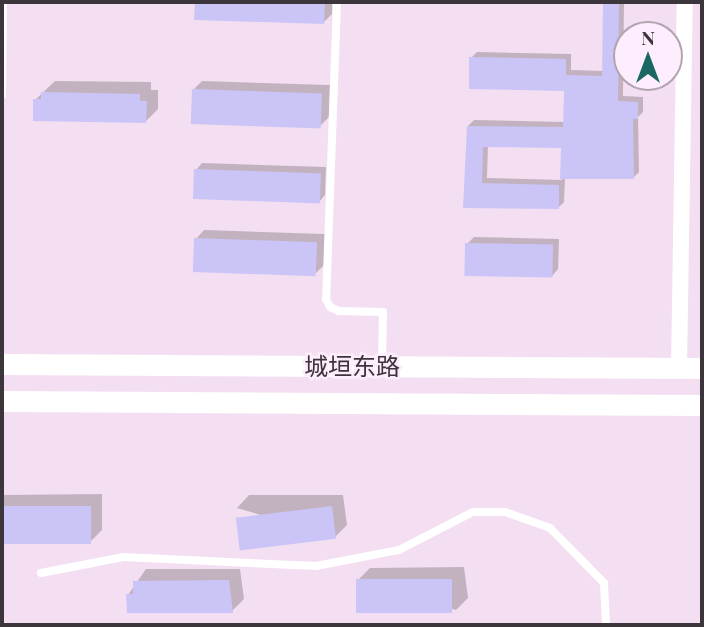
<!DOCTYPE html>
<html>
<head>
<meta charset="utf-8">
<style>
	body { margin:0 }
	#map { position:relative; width:704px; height:627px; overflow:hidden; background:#f3dff1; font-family:"Playfair Display","Noto Sans SC",serif }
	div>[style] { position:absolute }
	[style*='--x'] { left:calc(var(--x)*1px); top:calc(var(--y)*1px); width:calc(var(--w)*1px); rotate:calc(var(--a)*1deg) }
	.shadow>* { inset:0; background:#0003 }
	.building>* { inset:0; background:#cbc5f7; transform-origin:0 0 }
	.lane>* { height:8px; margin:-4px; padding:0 4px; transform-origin:4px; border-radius:4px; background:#fff }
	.street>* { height:16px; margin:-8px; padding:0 8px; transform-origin:8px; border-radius:8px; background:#fff }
	.secondary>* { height:21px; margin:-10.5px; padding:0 10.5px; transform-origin:10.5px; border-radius:10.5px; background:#fff }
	span { translate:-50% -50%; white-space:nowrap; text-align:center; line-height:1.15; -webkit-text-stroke:5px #feeefd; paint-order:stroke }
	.street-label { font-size:24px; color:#3c353c }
	.frame { position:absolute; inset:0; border:4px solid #3c353c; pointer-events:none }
	.north { position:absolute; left:613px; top:21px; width:70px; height:70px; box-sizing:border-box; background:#feeefd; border:2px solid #b0a4b0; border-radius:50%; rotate:0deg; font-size:19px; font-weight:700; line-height:28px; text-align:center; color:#3c353c }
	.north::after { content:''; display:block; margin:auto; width:24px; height:32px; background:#1b6763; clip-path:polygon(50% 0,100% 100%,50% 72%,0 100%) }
</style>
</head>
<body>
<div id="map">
	<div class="shadow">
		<i style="clip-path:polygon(197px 2px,332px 2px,332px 14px,323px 23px,196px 18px)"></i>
		<i style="clip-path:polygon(evenodd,605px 2px,624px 2px,623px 96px,643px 97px,643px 112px,638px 117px,639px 172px,633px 178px,565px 177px,564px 202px,558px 208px,465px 206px,468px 126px,474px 120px,565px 122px,565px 89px,471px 58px,477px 52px,571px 54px,571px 70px,604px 71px,605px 2px,488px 145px,563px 146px,562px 180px,487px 178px,488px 145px)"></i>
		<i style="clip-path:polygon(55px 81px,151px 82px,151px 90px,158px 90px,158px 109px,146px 121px,35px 100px)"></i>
		<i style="clip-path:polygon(202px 81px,330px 85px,329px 117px,320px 126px,194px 89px)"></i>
		<i style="clip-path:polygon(202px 163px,326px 167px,325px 195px,319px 202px,196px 170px)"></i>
		<i style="clip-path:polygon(204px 230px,325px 234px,324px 265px,315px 274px,196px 239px)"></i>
		<i style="clip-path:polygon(474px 237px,559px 239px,558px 269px,552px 276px,467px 244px)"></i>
		<i style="clip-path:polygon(102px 494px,102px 530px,90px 542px,2px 543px,2px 495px)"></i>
		<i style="clip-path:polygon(249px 495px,343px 495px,347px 525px,335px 537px,237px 508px)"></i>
		<i style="clip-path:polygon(464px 567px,468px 598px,456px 610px,358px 580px,370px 568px)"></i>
		<i style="clip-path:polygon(146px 569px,240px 569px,244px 599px,232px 611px,128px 595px)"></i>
	</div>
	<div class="building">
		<i style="clip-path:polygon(195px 2px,325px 2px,324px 24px,194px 20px)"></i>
		<i style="clip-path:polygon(603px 2px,619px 2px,618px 101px,638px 102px,638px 119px,633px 119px,634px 179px,560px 179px,561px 148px,483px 147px,482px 183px,559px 185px,559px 209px,463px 208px,467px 126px,563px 127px,564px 91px,469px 89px,469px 57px,566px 59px,566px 75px,602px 76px)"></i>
		<i style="left:192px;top:89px;width:130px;height:35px;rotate:2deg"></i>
		<i style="clip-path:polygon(41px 92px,140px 94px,140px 101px,147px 101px,146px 123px,33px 121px,33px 99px,41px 99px)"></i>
		<i style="left:194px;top:169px;width:127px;height:30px;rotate:2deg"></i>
		<i style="left:194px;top:238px;width:123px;height:34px;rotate:2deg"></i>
		<i style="left:465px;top:243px;width:88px;height:33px;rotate:1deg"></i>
		<i style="left:2px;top:506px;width:89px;height:38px"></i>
		<i style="left:332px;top:506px;width:33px;height:97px;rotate:83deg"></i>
		<i style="left:356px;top:579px;width:96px;height:34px"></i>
		<i style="clip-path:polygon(229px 580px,233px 613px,127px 613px,126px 594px,133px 594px,133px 581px)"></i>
	</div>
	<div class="lane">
		<i style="--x:337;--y:2;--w:297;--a:92.1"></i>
		<i style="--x:326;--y:299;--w:9;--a:63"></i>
		<i style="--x:330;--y:307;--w:10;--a:24"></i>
		<i style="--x:339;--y:311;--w:44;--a:1.3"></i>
		<i style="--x:383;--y:312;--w:53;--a:91.1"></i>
		<i style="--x:2;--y:95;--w:93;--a:-89.4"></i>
		<i style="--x:41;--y:573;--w:84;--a:-11"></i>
		<i style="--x:123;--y:557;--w:193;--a:2.7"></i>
		<i style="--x:316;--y:566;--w:85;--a:-10.9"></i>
		<i style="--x:399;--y:550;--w:83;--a:-27.2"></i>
		<i style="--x:473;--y:512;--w:32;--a:0"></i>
		<i style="--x:505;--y:512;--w:48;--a:19.6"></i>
		<i style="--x:550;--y:528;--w:77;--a:45.5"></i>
		<i style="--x:604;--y:583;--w:42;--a:87.3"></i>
	</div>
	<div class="street">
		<i style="--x:679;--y:368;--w:366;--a:-89.1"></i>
	</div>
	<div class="secondary">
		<i style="--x:2;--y:364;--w:700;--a:0.33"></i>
		<i style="--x:2;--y:401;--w:700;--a:0.33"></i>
	</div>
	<div class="street-label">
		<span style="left:352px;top:366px">城垣东路</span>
	</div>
	<div class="frame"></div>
	<div class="north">N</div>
</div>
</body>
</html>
